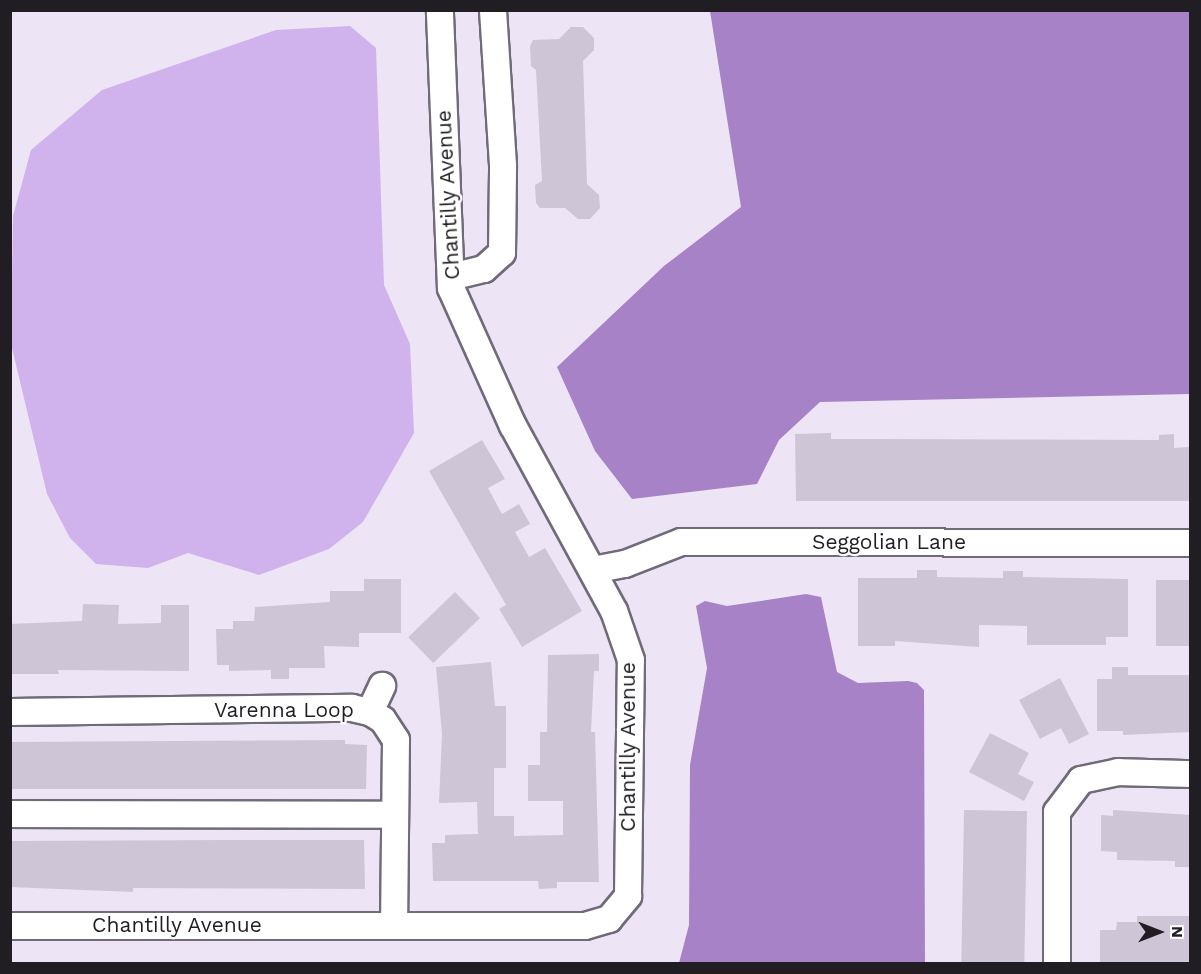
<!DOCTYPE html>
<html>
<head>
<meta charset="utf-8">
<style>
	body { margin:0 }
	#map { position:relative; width:1201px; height:974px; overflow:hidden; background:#ede5f5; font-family:"Work Sans",sans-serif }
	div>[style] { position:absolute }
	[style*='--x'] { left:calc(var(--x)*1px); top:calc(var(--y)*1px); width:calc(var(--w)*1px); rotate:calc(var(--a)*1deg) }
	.green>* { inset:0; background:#d0b2ec }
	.water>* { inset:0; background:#a782c7 }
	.building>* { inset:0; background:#cec6d6; transform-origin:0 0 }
	.roads { filter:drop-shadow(2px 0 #716a78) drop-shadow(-2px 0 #716a78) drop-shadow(0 2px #716a78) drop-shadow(0 -2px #716a78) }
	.minor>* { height:26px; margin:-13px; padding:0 13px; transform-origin:13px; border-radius:13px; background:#fff }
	span { translate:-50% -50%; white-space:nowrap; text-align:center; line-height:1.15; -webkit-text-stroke:4.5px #fff; paint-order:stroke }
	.street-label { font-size:21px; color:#201d23 }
	.frame { position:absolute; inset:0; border:12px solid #201d23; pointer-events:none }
	.north { position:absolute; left:1129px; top:902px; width:60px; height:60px; -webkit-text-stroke:4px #fff; paint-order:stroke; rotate:90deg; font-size:16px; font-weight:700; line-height:24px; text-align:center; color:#201d23 }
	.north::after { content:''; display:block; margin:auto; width:21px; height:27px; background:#201d23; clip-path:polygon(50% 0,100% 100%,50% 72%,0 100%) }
</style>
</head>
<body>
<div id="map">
	<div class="green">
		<i style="clip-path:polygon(350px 26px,376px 48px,384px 285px,410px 344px,414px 433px,363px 522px,329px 549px,259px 575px,188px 553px,148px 568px,96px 564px,70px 538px,47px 494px,11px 344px,13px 216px,31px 150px,102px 90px,276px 30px)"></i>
	</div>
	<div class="water">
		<i style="clip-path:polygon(710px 11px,1190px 11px,1190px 394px,820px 402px,779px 440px,757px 484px,632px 499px,595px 451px,557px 367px,664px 266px,741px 207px)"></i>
		<i style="clip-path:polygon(806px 594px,821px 597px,837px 672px,858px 683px,908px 681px,917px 683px,924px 690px,925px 963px,679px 963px,689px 925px,690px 765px,707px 668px,696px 606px,705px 601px,727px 606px)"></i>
	</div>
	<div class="building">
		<i style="clip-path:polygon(571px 27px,583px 27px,594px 38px,594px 50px,583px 61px,587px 184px,599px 195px,600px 208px,590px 219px,578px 219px,565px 208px,540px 208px,536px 203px,535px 185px,542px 181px,536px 70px,531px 66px,530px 46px,533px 40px,559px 39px)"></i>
		<i style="clip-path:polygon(831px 433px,831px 439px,882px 439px,1159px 440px,1159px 435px,1174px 434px,1174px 448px,1189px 447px,1190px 501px,796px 501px,795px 434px)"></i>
		<i style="clip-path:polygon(482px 440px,505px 479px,488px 488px,502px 514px,519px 504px,530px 524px,515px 532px,529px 557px,545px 548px,582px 611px,522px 647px,499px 609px,506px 605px,429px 471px)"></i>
		<i style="clip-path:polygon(917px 570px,937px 570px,937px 577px,1003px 578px,1003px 571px,1023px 571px,1023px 577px,1128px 579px,1128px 637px,1106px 637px,1106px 645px,1027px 645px,1027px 626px,979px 625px,979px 647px,895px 641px,895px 646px,858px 646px,858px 578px,917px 578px)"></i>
		<i style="clip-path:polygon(364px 579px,401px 579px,401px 633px,359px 633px,359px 647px,324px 646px,325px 668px,289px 668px,289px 679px,271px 679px,271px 670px,229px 671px,229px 665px,217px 665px,216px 629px,233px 629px,233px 621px,254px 621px,255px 607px,330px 602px,330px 591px,364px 591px)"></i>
		<i style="left:1156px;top:580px;width:35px;height:66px"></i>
		<i style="left:455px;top:592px;width:36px;height:65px;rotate:46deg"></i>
		<i style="clip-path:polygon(83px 604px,119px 605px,118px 624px,161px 623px,161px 605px,189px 605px,189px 671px,58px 670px,59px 674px,10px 674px,10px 624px,82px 621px)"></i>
		<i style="clip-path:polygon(599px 654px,599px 671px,594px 671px,591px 732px,595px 732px,599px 882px,557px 882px,557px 888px,539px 889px,538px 881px,433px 881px,432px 843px,445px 843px,445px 835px,478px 834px,477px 802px,439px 803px,442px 734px,436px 667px,491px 662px,495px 706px,506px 706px,506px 768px,494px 768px,494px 816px,514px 816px,514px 836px,563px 835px,563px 801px,528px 801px,528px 765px,540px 765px,540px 732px,547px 732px,548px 655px)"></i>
		<i style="clip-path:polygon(1112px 667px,1128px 667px,1128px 675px,1191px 675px,1191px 732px,1123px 735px,1123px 731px,1097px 731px,1097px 679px,1112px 679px)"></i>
		<i style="clip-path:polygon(1060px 678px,1089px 734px,1069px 744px,1061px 728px,1040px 739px,1019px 700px)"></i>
		<i style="clip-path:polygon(990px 733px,1029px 753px,1018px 774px,1034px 782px,1024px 801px,969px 772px)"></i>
		<i style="clip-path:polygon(345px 740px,345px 744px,367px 745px,366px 789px,10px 789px,10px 742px)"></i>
		<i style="left:964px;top:810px;width:63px;height:153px;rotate:1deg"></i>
		<i style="clip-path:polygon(1113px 810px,1191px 815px,1191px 867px,1175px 867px,1175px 861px,1117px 860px,1117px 852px,1101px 851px,1101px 815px,1113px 816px)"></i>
		<i style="clip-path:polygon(224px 840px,364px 840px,365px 889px,133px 888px,133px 892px,10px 887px,10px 841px)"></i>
		<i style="clip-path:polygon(1137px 916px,1191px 916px,1191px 963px,1100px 963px,1100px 930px,1116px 930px,1117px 922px,1137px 922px)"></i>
	</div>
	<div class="roads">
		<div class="minor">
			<i style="--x:451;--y:277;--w:34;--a:-14"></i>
			<i style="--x:484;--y:269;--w:24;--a:-42"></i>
			<i style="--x:502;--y:253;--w:88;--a:-89.3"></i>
			<i style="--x:503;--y:165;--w:155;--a:-93.7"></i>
			<i style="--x:593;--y:570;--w:33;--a:-11"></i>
			<i style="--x:625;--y:564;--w:60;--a:-21.4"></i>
			<i style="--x:681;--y:542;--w:509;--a:0.11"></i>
			<i style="--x:10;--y:712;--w:342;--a:-0.7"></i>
			<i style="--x:352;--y:708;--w:18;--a:13"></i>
			<i style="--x:370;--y:712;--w:15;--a:32"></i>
			<i style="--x:383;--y:720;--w:24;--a:57"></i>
			<i style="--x:396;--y:740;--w:184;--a:90.6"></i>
			<i style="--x:370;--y:712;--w:29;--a:-65"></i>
			<i style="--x:10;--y:814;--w:385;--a:0.1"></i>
			<i style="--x:10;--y:926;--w:575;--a:0"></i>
			<i style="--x:585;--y:926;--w:25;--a:-16"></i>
			<i style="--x:609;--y:919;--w:30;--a:-50"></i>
			<i style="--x:628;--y:896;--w:236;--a:-89.3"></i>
			<i style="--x:631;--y:660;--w:52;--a:-109.1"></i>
			<i style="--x:614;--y:611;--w:211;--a:-118.6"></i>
			<i style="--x:513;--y:426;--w:151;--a:-114.2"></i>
			<i style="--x:451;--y:288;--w:278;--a:-92.3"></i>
			<i style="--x:1057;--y:964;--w:152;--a:-90"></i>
			<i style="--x:1057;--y:812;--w:40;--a:-53"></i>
			<i style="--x:1081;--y:780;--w:38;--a:-12"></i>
			<i style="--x:1118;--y:772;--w:72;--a:1.6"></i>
		</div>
	</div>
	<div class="street-label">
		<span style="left:448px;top:195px;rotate:-93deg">Chantilly Avenue</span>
		<span style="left:889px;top:542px">Seggolian Lane</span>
		<span style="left:284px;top:710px">Varenna Loop</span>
		<span style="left:628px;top:747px;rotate:-90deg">Chantilly Avenue</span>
		<span style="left:177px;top:925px">Chantilly Avenue</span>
	</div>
	<div class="frame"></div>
	<div class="north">N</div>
</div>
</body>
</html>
